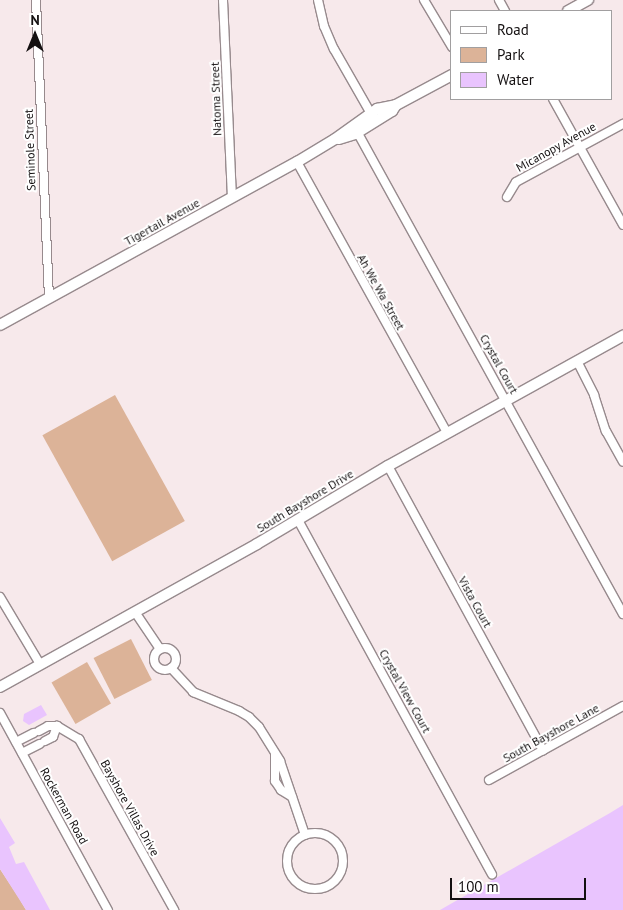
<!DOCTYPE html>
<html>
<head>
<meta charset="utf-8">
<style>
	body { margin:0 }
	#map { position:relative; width:623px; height:910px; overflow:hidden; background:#f7e9eb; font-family:"PT Sans",sans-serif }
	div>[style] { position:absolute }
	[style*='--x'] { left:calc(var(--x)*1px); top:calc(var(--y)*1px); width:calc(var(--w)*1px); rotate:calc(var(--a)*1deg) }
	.green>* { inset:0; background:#dcb398; transform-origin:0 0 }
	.water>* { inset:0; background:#e9c4fe }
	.roads { filter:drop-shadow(1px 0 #978a8d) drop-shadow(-1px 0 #978a8d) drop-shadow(0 1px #978a8d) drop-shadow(0 -1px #978a8d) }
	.street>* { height:8px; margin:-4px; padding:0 4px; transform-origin:4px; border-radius:4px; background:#fff }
	.street>.ring { margin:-4px; padding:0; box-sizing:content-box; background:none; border:8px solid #fff; border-radius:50% }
	.secondary>* { height:10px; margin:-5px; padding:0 5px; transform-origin:5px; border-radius:5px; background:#fff }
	span { translate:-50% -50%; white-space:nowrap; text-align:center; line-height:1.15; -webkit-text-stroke:4px #fff; paint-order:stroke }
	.street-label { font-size:12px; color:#141011 }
	.legend { position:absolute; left:450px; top:10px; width:162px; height:90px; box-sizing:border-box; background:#fff; border:1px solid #a19fa0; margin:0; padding:6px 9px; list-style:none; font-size:15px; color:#141011 }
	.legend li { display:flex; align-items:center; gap:10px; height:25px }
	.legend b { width:25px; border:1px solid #a19fa0 }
	.north { position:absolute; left:10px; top:10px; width:50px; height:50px; -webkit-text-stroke:4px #fff; paint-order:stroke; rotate:0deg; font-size:14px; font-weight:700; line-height:20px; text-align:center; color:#141011 }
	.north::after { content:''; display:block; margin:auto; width:18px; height:22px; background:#141011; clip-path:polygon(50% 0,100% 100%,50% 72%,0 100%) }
	.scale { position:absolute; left:450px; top:878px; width:136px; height:22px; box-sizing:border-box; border:2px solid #141011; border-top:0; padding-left:6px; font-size:15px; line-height:18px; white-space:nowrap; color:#141011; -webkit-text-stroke:4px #fff; paint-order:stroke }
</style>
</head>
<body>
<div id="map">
	<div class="green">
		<i style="left:115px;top:395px;width:144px;height:83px;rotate:61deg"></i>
		<i style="left:131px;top:639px;width:46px;height:42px;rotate:63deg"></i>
		<i style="left:87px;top:662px;width:48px;height:41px;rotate:60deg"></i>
		<i style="clip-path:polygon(0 869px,19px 898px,26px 910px,0 910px)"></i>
	</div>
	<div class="water">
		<i style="clip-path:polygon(41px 705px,47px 715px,29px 725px,23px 721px,24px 714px)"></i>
		<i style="clip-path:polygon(623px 805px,623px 910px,440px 910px,610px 813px)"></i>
		<i style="clip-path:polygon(0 818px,15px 843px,9px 847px,16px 864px,24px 862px,50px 910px,26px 910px,0 869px)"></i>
	</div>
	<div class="roads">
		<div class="street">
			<i style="--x:36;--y:0;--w:298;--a:87.5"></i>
			<i style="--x:223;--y:0;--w:197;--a:87.4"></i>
			<i style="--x:318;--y:0;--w:27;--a:77"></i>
			<i style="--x:324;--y:26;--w:25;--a:67"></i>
			<i style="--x:334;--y:49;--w:78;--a:60.2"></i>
			<i style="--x:424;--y:0;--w:55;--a:59.2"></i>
			<i style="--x:499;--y:0;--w:13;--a:61"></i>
			<i style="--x:553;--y:99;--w:144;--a:60.9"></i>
			<i style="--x:355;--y:128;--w:555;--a:61.13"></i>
			<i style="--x:297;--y:162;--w:310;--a:61"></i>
			<i style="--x:507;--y:197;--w:17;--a:-59"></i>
			<i style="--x:516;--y:182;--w:122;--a:-28.5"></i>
			<i style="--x:577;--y:361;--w:38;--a:63"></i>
			<i style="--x:594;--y:395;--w:38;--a:72"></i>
			<i style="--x:606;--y:431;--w:35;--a:61"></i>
			<i style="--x:388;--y:466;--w:324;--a:61.4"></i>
			<i style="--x:298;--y:520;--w:404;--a:61.3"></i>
			<i style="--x:0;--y:597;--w:78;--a:59.2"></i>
			<i style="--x:135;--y:612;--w:45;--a:56"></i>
			<i class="ring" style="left:154px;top:648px;width:14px;height:14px"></i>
			<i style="--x:171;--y:668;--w:33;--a:47"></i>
			<i style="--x:193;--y:692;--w:50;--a:22.4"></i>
			<i style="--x:239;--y:711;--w:12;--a:31"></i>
			<i style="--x:249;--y:717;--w:14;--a:45"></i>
			<i style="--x:259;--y:727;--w:40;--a:58"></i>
			<i style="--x:280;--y:761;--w:78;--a:71.3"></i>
			<i style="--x:0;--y:713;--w:225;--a:61.3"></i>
			<i style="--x:39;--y:731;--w:10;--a:-29"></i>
			<i style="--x:48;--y:726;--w:9;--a:0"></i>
			<i style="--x:57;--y:726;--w:26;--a:31"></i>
			<i style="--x:79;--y:739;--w:196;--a:60.9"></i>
			<i style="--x:45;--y:741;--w:9;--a:-27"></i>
			<i style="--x:53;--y:737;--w:12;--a:-70"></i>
			<i style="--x:16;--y:742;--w:20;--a:-27"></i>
			<i style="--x:22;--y:753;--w:20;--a:-27"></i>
			<i style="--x:275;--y:754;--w:27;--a:90"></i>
			<i style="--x:275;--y:781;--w:11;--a:56"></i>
			<i style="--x:281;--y:790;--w:13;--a:32"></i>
			<i style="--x:489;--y:780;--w:153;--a:-28.9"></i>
			<i class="ring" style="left:287px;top:833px;width:48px;height:48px"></i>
		</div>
		<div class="secondary">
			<i style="--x:568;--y:11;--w:23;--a:-29"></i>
			<i style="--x:339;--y:139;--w:17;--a:-17"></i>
			<i style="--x:355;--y:134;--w:44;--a:-31.9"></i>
			<i style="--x:392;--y:111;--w:7;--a:-56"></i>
			<i style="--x:396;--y:105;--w:64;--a:-28.2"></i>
			<i style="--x:0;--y:325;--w:339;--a:-28.8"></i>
			<i style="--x:297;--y:162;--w:44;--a:-31.2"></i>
			<i style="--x:335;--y:139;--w:52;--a:-35.5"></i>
			<i style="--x:377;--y:109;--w:19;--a:-12"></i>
			<i style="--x:0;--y:687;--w:294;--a:-29.1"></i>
			<i style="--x:257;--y:544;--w:152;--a:-30.8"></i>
			<i style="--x:388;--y:466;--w:269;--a:-29"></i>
		</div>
	</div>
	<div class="street-label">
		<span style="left:216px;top:99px;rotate:-92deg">Natoma Street</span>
		<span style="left:556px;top:147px;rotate:-29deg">Micanopy Avenue</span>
		<span style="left:30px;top:150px;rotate:-92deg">Seminole Street</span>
		<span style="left:162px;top:222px;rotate:-29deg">Tigertail Avenue</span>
		<span style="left:381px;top:292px;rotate:61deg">Ah We Wa Street</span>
		<span style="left:499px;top:364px;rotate:61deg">Crystal Court</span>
		<span style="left:305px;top:501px;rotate:-31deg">South Bayshore Drive</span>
		<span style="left:475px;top:602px;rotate:61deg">Vista Court</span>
		<span style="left:405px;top:691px;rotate:61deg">Crystal View Court</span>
		<span style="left:551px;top:733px;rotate:-29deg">South Bayshore Lane</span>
		<span style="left:64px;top:806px;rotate:61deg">Rockerman Road</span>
		<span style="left:130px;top:808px;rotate:61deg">Bayshore Villas Drive</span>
	</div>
	<ul class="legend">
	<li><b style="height:6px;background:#fff"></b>Road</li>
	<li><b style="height:14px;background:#dcb398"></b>Park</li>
	<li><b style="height:14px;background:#e9c4fe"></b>Water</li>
	</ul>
	<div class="north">N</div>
	<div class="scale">100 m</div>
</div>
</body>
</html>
